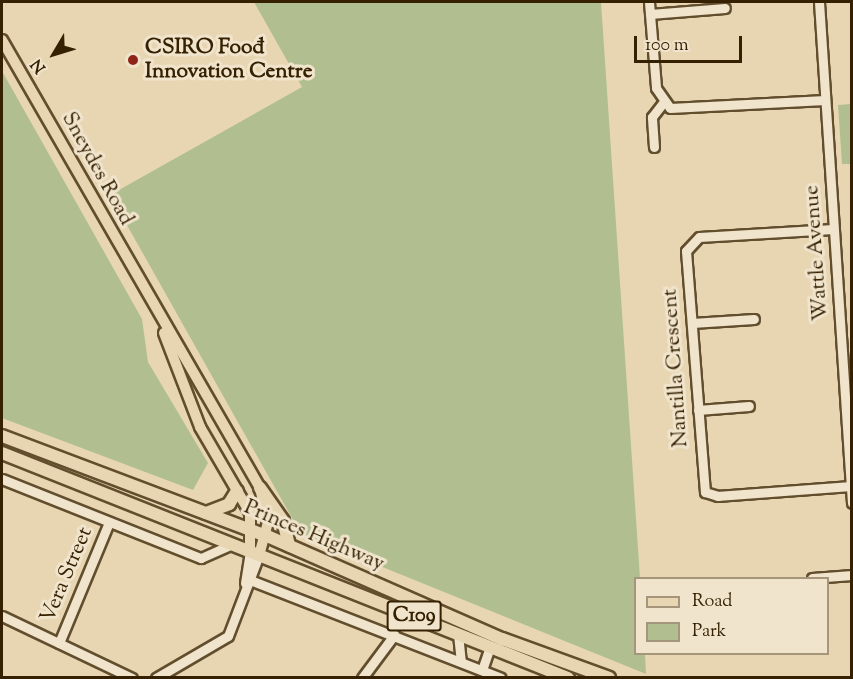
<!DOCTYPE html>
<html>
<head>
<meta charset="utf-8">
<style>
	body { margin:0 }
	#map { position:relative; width:853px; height:679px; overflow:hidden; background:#e8d6b2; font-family:"Sorts Mill Goudy",serif }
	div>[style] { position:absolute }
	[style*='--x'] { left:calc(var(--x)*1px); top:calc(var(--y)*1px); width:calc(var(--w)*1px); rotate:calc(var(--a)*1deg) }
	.green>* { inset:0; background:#b1bf90 }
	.roads { filter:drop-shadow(2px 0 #624e2d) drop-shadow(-2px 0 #624e2d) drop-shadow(0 2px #624e2d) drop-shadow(0 -2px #624e2d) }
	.minor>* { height:9px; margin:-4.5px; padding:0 4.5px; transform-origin:4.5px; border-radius:4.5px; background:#f0e4cd }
	.major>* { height:10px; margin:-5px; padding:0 5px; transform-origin:5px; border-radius:5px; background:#e8d6b2 }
	.highway>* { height:12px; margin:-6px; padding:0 6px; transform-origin:6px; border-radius:6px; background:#e8d6b2 }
	.dots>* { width:16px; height:16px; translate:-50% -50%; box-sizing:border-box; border:3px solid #f0e4cd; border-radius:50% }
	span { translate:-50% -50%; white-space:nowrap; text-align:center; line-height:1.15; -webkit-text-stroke:6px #f0e4cd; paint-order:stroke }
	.shield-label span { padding:2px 4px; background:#f0e4cd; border:2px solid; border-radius:4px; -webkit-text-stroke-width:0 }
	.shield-label { font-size:20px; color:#352101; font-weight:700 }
	.poi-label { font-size:21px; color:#352101; font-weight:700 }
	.left { translate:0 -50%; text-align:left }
	.street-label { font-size:21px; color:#352101 }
	.frame { position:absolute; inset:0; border:3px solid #352101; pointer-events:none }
	.legend { position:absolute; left:634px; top:577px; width:195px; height:78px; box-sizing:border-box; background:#f0e4cd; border:2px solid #a5967b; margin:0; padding:8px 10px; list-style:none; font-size:18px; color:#352101 }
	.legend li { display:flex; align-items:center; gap:12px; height:30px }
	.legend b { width:30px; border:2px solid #a5967b }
	.north { position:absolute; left:24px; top:24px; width:60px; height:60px; -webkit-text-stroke:4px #f0e4cd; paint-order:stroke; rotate:232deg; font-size:16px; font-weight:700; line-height:24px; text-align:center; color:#352101 }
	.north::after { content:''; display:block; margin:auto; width:21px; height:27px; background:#352101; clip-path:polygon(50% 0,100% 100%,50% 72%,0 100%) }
	.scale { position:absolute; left:634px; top:36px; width:108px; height:27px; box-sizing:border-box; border:3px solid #352101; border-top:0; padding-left:8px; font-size:18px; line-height:21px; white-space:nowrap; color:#352101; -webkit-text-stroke:4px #f0e4cd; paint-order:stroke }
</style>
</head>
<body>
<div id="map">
	<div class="green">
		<i style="clip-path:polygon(254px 2px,601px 2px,640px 578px,636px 578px,636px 654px,645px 654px,646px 674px,301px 534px,110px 195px,302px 87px)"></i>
		<i style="clip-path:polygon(2px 71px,142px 319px,148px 362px,208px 463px,193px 490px,2px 418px)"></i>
		<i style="clip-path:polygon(851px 104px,851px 164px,842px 164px,838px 105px)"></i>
	</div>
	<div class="roads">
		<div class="minor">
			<i style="--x:649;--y:2;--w:86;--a:85.3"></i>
			<i style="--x:656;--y:88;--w:24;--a:55"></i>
			<i style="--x:670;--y:108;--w:155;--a:-3"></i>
			<i style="--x:819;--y:2;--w:502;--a:86.23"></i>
			<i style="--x:650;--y:14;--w:75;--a:-4.6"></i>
			<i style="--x:654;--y:147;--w:30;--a:-94"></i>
			<i style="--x:652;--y:117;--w:18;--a:-52"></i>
			<i style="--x:833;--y:229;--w:134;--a:176.6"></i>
			<i style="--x:699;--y:237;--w:19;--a:133"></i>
			<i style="--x:686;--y:251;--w:242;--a:85.5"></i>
			<i style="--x:705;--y:492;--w:14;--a:17"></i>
			<i style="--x:718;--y:496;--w:132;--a:-4.3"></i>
			<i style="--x:692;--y:323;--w:62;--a:-3.7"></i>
			<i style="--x:698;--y:410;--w:51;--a:-4.5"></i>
			<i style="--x:2;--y:479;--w:214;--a:21.7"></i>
			<i style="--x:201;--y:558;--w:34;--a:-24"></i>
			<i style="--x:812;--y:578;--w:40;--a:-4.3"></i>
			<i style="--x:250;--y:580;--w:269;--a:21.3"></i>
			<i style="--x:245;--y:583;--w:32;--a:-81"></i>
			<i style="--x:2;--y:616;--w:144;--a:25.5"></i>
			<i style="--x:458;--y:634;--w:28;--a:84"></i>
			<i style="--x:59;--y:643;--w:131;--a:-67.5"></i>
			<i style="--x:482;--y:670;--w:24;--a:-71"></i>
			<i style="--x:156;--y:678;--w:83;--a:-30.3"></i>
			<i style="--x:228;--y:636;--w:87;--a:-69.1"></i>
			<i style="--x:362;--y:678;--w:54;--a:-53.3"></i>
		</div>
		<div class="major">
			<i style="--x:2;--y:40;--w:517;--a:60.06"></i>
			<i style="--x:260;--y:488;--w:35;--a:77"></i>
			<i style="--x:268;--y:522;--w:34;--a:105"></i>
			<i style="--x:164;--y:333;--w:101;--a:69"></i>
			<i style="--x:200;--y:427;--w:99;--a:59.8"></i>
			<i style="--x:250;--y:513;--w:38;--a:90"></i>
		</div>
		<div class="highway">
			<i style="--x:2;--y:436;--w:283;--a:20.7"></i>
			<i style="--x:267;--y:536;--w:257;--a:23.7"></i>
			<i style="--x:502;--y:639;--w:114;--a:20"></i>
			<i style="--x:2;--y:453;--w:609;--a:21.68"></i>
			<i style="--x:260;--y:488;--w:40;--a:55.1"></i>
			<i style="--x:283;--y:521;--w:25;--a:76"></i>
			<i style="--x:206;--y:513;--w:25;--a:-21"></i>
			<i style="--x:229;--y:504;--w:15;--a:-58"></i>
		</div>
	</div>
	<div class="dots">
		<i style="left:133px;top:60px;background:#8f2418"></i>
	</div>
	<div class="shield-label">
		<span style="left:414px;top:616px">C109</span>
	</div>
	<div class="poi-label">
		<span class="left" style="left:145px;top:60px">CSIRO Foođ<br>Innovation Centre</span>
	</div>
	<div class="street-label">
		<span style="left:97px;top:169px;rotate:61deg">Sneydes Road</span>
		<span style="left:817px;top:253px;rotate:-94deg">Wattle Avenue</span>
		<span style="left:676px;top:368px;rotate:-94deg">Nantilla Crescent</span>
		<span style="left:314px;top:536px;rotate:23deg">Princes Highway</span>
		<span style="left:67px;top:575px;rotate:-67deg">Vera Street</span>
	</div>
	<div class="frame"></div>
	<ul class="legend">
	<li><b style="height:8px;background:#e8d6b2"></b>Road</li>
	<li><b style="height:16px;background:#b1bf90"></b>Park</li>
	</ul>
	<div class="north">N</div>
	<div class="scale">100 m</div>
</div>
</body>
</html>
